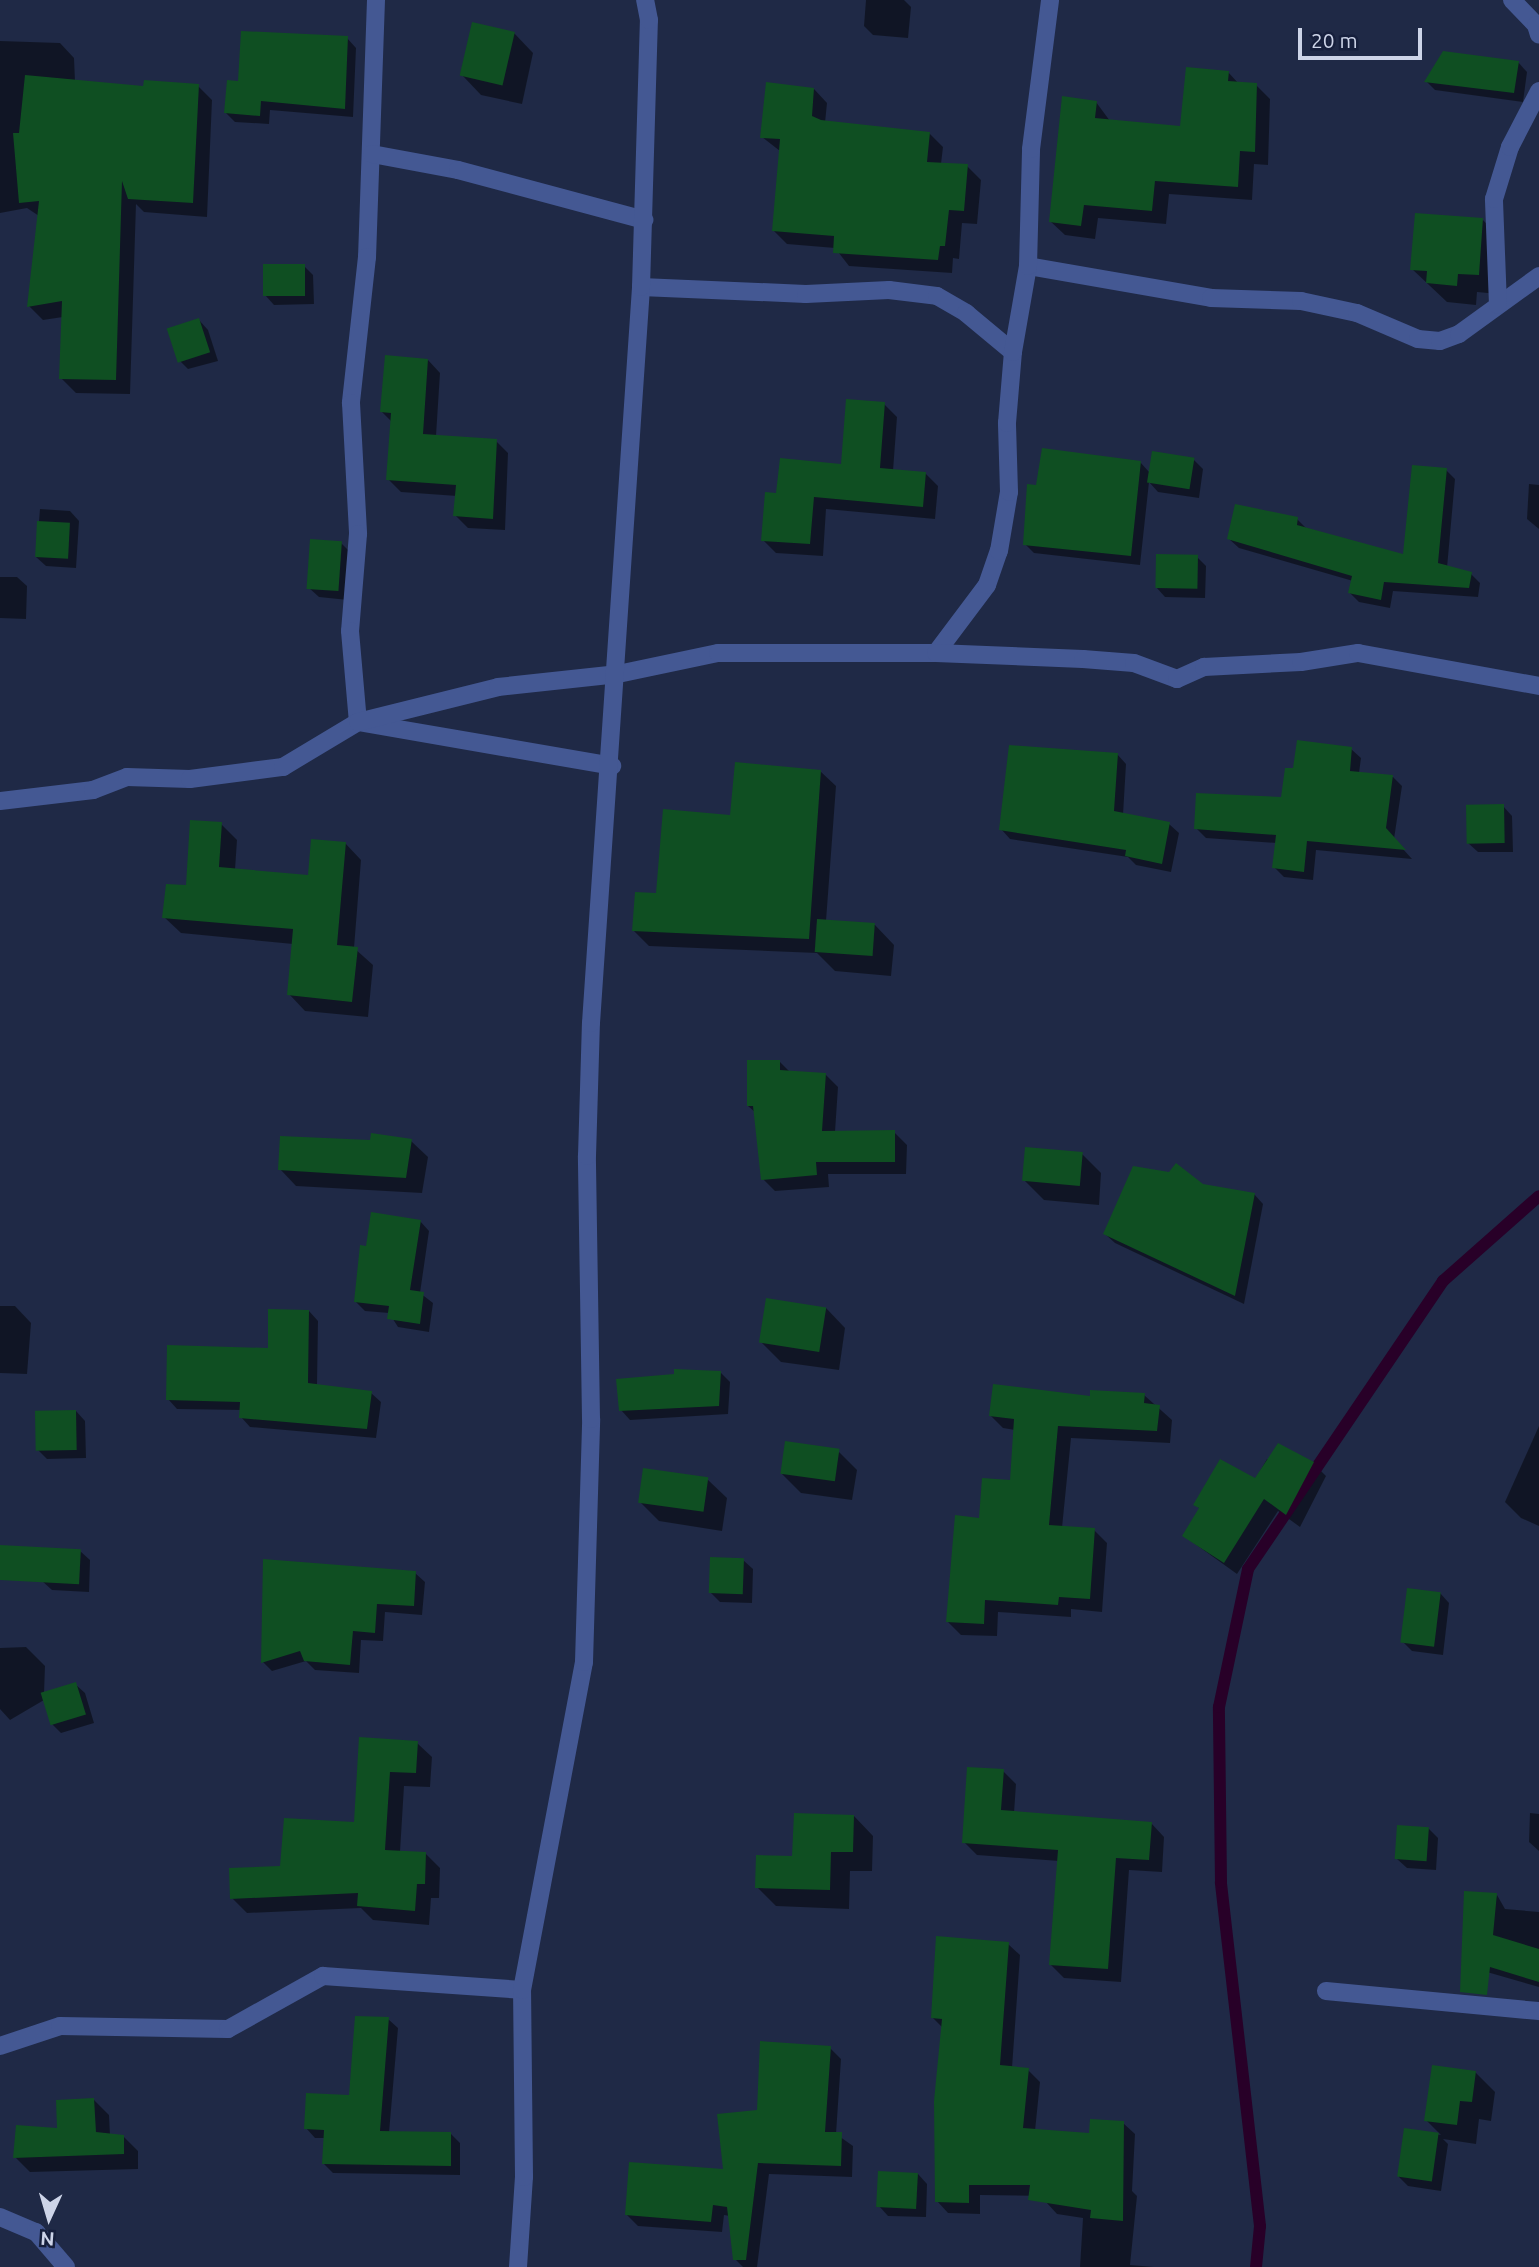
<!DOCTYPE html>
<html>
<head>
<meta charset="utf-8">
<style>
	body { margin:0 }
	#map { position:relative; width:1539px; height:2267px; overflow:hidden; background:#1f2946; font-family:Ubuntu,sans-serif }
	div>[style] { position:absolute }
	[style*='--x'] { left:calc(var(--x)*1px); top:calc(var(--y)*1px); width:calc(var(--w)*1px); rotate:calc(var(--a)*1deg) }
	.shadow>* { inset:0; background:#0007 }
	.stream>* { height:12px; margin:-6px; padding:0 6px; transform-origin:6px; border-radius:6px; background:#280028 }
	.building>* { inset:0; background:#0f4f22; transform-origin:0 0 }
	.minor>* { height:18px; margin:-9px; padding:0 9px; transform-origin:9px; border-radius:9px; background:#445893 }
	span { translate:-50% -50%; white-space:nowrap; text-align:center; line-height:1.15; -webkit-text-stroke:5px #161f3c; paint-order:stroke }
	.north { position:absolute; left:14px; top:2183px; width:70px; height:70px; -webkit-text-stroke:5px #161f3c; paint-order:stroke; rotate:184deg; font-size:19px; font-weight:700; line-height:28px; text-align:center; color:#cdd4e8 }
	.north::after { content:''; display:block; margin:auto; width:24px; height:32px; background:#cdd4e8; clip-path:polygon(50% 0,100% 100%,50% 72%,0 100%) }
	.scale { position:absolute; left:1298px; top:28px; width:124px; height:32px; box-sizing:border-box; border:4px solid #cdd4e8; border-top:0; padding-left:9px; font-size:21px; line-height:24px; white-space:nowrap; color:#cdd4e8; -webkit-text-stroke:5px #161f3c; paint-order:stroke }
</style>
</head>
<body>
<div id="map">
	<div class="shadow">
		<i style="clip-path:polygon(866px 0,904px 0,911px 7px,908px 38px,873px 35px,864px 26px)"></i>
		<i style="clip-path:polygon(514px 33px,533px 53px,522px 104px,481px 95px,462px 75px)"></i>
		<i style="clip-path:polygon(347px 38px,356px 48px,353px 117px,270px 110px,269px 124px,235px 122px,226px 113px,240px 83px)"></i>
		<i style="clip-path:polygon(0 41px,60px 43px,74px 58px,75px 81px,145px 88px,198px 86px,212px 100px,207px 217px,144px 212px,136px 204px,130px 394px,76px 393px,61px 378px,63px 317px,43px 320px,29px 306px,39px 216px,27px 208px,0 213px)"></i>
		<i style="clip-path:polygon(1518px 62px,1527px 72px,1523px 102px,1435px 90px,1426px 81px)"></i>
		<i style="clip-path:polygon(1228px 72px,1239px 84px,1256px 85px,1270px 99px,1268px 165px,1254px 164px,1252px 200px,1169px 194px,1166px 224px,1098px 218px,1095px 239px,1065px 235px,1050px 221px,1096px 102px,1110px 121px,1181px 128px)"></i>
		<i style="clip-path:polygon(814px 89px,827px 103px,825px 123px,929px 133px,943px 147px,941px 164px,967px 166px,981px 180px,977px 224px,962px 223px,959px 259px,953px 258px,952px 273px,849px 266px,835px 248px,787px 244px,774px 231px,780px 151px,762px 137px)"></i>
		<i style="clip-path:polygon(1483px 220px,1502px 240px,1498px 294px,1477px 292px,1476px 305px,1447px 302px,1412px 269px)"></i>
		<i style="clip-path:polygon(304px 266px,313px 275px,314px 304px,274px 305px,265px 295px)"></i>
		<i style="clip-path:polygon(199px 320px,208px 330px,218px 361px,188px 369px,179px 360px)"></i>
		<i style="clip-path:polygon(428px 360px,440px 373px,436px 436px,496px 441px,508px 453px,505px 530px,468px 528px,455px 515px,457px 496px,401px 492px,388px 479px,392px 422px,382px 412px)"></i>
		<i style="clip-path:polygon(884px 404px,897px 417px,893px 471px,925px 473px,938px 486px,935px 519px,826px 509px,823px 556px,776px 553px,763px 540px,843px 465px)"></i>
		<i style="clip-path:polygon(1193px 459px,1203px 469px,1199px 498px,1158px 492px,1149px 482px,1140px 565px,1034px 553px,1025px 544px,1038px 487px,1140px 462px,1150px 473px)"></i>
		<i style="clip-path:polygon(1446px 470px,1455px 479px,1447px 568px,1471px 574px,1480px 583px,1478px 597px,1393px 591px,1390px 608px,1359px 602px,1350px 593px,1353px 581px,1239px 548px,1229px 539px,1297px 519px,1306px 528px,1404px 556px)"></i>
		<i style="clip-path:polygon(1529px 484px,1539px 485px,1539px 529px,1527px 519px)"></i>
		<i style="clip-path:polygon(40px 509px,70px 511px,79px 521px,76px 568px,46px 566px,36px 557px)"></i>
		<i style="clip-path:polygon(341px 543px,350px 552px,348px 600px,319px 597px,309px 588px)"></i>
		<i style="clip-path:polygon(1197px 557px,1206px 566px,1205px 598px,1165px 597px,1156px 587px)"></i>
		<i style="clip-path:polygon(0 577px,17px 577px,27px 586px,26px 619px,0 618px)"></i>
		<i style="clip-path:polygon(1351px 749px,1361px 758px,1359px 773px,1393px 777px,1402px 786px,1394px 839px,1412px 859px,1316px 850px,1313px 880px,1284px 877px,1274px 867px,1277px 843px,1206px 838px,1196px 828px,1283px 799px)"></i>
		<i style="clip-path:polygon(1117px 754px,1126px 764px,1123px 815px,1169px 824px,1179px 833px,1171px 872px,1136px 865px,1128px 857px,1010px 839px,1001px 829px)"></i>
		<i style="clip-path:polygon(820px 771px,836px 786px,826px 921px,875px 925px,894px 945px,891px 976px,835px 971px,817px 953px,649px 946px,634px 931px,658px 895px)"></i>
		<i style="clip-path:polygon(1503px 806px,1512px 816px,1513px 852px,1478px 852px,1468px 843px)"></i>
		<i style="clip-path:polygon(221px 824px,237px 840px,235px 870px,309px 877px,345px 843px,361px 860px,354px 948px,373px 965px,368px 1017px,305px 1011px,289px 994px,293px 944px,181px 933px,164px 917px,188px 887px)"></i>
		<i style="clip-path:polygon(780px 1062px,790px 1072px,825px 1074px,838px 1087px,835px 1132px,894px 1132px,907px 1145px,906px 1174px,828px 1174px,829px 1187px,775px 1191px,763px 1179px,756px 1113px,748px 1106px)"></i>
		<i style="clip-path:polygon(411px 1141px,428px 1157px,422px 1193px,296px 1186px,280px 1169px,371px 1142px)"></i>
		<i style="clip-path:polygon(1082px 1154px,1101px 1173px,1099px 1205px,1044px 1200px,1025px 1181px)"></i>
		<i style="clip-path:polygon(1254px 1194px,1263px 1204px,1244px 1304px,1115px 1243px,1105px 1234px)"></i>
		<i style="clip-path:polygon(420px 1221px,429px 1231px,420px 1293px,433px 1303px,429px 1332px,398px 1327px,389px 1313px,365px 1311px,356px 1302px,367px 1248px)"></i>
		<i style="clip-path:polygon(0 1306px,15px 1306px,31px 1323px,27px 1374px,0 1373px)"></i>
		<i style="clip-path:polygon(826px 1308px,845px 1328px,839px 1370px,781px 1362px,762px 1343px)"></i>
		<i style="clip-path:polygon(309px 1311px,318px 1321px,317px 1385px,371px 1393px,381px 1402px,376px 1438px,250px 1427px,241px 1417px,241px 1410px,177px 1409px,168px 1399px,270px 1350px)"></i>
		<i style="clip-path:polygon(720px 1372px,730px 1382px,728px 1414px,630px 1420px,621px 1410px)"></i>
		<i style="clip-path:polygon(1144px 1395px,1172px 1420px,1170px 1443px,1071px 1438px,1062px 1528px,1094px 1530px,1107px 1543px,1102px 1612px,1071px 1609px,1071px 1617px,998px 1612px,997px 1636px,961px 1635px,948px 1622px,981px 1519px,1011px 1482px,1015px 1430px,1003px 1428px,990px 1415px,1092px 1398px)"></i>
		<i style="clip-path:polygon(76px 1411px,85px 1421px,86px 1458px,47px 1459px,38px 1450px)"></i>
		<i style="clip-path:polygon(1539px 1426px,1539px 1526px,1521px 1518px,1505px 1502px)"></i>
		<i style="clip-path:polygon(838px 1451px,857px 1470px,852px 1500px,801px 1493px,781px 1473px)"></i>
		<i style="clip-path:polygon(1267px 1459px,1313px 1463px,1326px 1476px,1300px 1527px,1278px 1511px,1237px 1574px,1184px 1536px,1201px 1510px,1196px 1505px,1255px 1480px)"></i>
		<i style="clip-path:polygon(707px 1479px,727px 1498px,722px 1531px,659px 1521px,640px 1502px)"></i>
		<i style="clip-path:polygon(80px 1551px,90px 1560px,89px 1592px,52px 1590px,42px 1581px)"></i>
		<i style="clip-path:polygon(743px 1560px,753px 1569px,752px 1603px,720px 1602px,711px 1593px)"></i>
		<i style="clip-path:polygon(415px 1573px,425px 1582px,422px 1615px,385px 1612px,383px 1641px,361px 1640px,359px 1673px,315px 1670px,306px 1661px,272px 1671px,263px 1662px)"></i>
		<i style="clip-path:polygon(1440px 1593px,1449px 1603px,1443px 1655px,1412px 1651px,1403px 1642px)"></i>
		<i style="clip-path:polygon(26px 1647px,45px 1666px,44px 1694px,75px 1684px,85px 1693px,94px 1723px,61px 1733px,52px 1724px,44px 1700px,10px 1720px,0 1709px,0 1648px)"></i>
		<i style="clip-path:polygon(361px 1739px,417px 1743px,432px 1757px,430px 1787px,404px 1786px,400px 1852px,425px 1853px,440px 1868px,439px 1898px,431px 1898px,429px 1925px,373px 1920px,361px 1908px,247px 1913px,232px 1898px,356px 1824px)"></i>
		<i style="clip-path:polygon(1003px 1771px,1016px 1784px,1014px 1813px,1151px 1823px,1164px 1837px,1162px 1872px,1129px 1870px,1121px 1982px,1064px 1978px,1051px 1965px,1059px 1861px,977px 1855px,964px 1842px)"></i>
		<i style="clip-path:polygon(1530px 1813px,1539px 1814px,1539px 1851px,1529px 1842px)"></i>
		<i style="clip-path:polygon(854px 1816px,873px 1836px,872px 1871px,850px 1871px,849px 1909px,776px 1906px,757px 1887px)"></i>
		<i style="clip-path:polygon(1428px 1828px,1438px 1838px,1436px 1870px,1407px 1868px,1397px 1859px)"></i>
		<i style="clip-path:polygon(1497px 1895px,1505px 1909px,1539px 1912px,1539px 1987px,1473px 1968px)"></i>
		<i style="clip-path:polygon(1008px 1944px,1020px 1955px,1012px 2068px,1028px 2070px,1040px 2082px,1035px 2131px,1091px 2135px,1123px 2123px,1135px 2134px,1132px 2191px,1137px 2196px,1130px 2265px,1154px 2267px,1080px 2267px,1083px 2218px,1057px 2214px,1046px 2202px,1047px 2196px,980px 2195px,980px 2214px,948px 2213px,937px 2201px,943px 2028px,932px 2017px)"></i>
		<i style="clip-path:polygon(388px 2019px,398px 2028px,389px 2133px,451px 2134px,460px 2143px,460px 2175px,333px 2173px,324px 2164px,325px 2138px,315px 2138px,306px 2128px,351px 2097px)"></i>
		<i style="clip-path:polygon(830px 2048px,841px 2059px,836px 2134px,853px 2146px,852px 2177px,769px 2174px,757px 2267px,743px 2267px,735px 2259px,730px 2216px,724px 2215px,722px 2232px,638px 2226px,627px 2215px,725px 2171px,759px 2111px)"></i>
		<i style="clip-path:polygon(1475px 2072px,1495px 2092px,1491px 2121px,1479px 2119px,1476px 2144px,1443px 2139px,1448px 2144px,1441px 2191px,1408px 2186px,1399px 2177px,1405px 2130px,1441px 2135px,1426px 2120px)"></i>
		<i style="clip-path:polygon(94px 2100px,109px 2115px,110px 2135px,123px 2136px,138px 2151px,138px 2169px,30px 2172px,15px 2157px,59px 2130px)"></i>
		<i style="clip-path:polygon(918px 2174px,927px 2184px,926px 2217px,888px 2216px,879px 2206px)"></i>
	</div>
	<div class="stream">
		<i style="--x:1256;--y:2267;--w:41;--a:-84.4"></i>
		<i style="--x:1260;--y:2226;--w:346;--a:-96.5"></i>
		<i style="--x:1221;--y:1882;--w:175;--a:-90.7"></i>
		<i style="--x:1219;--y:1707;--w:141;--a:-78.1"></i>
		<i style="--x:1248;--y:1569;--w:348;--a:-55.9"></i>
		<i style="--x:1443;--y:1281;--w:128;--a:-41.5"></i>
	</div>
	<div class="building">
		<i style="left:472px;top:22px;width:44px;height:55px;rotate:13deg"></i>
		<i style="clip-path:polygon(241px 31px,348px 36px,345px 109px,261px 101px,260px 116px,224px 113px,227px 80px,238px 81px)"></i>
		<i style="clip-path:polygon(1443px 51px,1519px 61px,1514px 93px,1424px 82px)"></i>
		<i style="clip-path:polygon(1186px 67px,1229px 71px,1228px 81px,1257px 83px,1255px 152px,1240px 151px,1238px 187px,1155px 181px,1152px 211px,1084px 205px,1081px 226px,1049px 222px,1062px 96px,1097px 101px,1095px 118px,1180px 126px)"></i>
		<i style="clip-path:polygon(25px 75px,143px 86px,144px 80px,199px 84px,193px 203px,128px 199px,122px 181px,116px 380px,59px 379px,62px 301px,27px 307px,39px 201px,19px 203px,13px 133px,19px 133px)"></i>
		<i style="clip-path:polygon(766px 82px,814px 88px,812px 116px,821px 120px,930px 132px,927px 162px,968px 164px,964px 211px,949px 210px,945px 246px,940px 246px,938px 260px,833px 253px,834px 236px,772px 231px,780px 139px,760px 138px)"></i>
		<i style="clip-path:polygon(1415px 213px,1483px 218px,1479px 275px,1458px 274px,1457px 286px,1426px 283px,1427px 271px,1410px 270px)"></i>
		<i style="left:263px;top:264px;width:42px;height:32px"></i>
		<i style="left:199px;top:318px;width:36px;height:34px;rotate:72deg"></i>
		<i style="clip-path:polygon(385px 355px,428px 359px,423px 434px,497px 439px,493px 519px,453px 516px,456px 485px,386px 480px,391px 413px,380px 412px)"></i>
		<i style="clip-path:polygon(846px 399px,885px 402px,880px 468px,926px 472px,923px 507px,814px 497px,810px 544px,761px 541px,765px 492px,776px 493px,780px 458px,841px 464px)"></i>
		<i style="clip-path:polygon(1042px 448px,1141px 461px,1131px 556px,1023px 545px,1027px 484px,1036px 485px)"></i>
		<i style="left:1152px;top:451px;width:43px;height:32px;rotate:9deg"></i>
		<i style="clip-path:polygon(1412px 465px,1447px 468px,1438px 563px,1472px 572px,1469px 588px,1384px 582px,1381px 600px,1348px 593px,1352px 576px,1227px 539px,1235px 504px,1298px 517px,1297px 525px,1403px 554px)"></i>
		<i style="left:37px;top:521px;width:33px;height:36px;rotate:3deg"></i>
		<i style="left:310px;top:539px;width:32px;height:50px;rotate:4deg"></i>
		<i style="left:1156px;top:554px;width:42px;height:34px;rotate:1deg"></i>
		<i style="clip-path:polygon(1297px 740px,1352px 747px,1350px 771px,1393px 775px,1386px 828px,1406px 850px,1307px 841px,1304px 872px,1272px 868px,1276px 835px,1194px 829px,1196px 793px,1281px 797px,1285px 768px,1293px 768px)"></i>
		<i style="clip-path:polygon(1009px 745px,1118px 753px,1114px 811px,1170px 822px,1162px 864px,1125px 856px,1126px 850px,999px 830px)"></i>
		<i style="clip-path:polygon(735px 762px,821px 770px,809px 939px,632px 931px,635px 892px,656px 893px,663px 809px,730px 815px)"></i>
		<i style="left:1504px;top:804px;width:39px;height:38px;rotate:89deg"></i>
		<i style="clip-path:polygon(190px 820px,222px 822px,219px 867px,308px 875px,311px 839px,346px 842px,337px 945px,358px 947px,352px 1002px,287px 995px,293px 929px,162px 918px,166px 884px,186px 885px)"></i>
		<i style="left:817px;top:919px;width:58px;height:33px;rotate:4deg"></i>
		<i style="clip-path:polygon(747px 1060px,780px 1060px,780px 1070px,826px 1073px,822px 1131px,895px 1130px,895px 1162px,816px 1162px,817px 1175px,761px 1180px,753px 1106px,747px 1106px)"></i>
		<i style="clip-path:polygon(371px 1133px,412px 1139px,406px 1178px,278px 1170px,280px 1136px,370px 1140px)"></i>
		<i style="left:1025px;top:1147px;width:58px;height:34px;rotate:5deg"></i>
		<i style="clip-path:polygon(1176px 1163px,1203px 1184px,1255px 1193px,1235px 1296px,1103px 1234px,1133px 1166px,1169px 1172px)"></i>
		<i style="clip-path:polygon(371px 1212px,421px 1220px,410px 1290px,424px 1292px,420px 1324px,387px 1319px,389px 1306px,354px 1302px,360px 1245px,366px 1246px)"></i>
		<i style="left:766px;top:1298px;width:61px;height:45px;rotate:9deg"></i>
		<i style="clip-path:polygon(268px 1309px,309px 1310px,308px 1383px,372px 1391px,367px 1429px,239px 1418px,240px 1402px,166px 1400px,167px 1345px,268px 1348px)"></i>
		<i style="clip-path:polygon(674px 1369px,721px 1371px,719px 1406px,619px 1411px,616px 1379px,674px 1374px)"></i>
		<i style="clip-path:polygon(993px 1384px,1090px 1396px,1090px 1390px,1145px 1393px,1144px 1403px,1160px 1405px,1157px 1431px,1058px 1426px,1049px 1525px,1095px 1528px,1090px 1599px,1059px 1597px,1058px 1605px,985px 1600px,984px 1624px,946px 1622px,955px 1515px,979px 1518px,982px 1478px,1010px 1480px,1014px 1419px,989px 1416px)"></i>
		<i style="left:76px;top:1410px;width:40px;height:41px;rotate:89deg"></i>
		<i style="left:785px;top:1441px;width:55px;height:33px;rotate:8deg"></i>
		<i style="clip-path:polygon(1278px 1443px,1314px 1462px,1286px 1515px,1264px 1499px,1224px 1563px,1182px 1536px,1199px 1508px,1193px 1505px,1220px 1459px,1255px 1478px)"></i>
		<i style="left:643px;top:1468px;width:66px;height:35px;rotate:8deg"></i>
		<i style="left:0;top:1545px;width:81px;height:35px;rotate:3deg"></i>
		<i style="left:710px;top:1557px;width:34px;height:36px;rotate:2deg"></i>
		<i style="clip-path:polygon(263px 1559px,416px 1571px,414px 1606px,377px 1604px,375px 1633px,353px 1631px,350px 1665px,304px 1661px,300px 1651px,261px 1663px)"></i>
		<i style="left:1407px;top:1588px;width:34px;height:55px;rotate:7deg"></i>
		<i style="left:76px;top:1682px;width:34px;height:37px;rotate:73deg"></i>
		<i style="clip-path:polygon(359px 1737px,418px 1741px,416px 1773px,390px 1772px,385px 1850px,426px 1852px,425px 1884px,417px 1884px,415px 1911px,357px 1906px,358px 1893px,230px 1899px,229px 1868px,280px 1866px,284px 1818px,354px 1822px)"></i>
		<i style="clip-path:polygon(967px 1767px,1004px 1769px,1001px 1810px,1152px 1822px,1149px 1860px,1116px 1858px,1108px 1969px,1049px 1965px,1058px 1850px,962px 1843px)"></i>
		<i style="clip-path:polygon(794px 1813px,854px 1815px,853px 1852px,831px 1852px,830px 1890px,755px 1888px,756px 1855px,792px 1856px)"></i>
		<i style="left:1397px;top:1825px;width:32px;height:34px;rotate:4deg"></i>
		<i style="clip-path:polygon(1464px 1891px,1497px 1893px,1493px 1935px,1539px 1949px,1539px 1982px,1490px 1967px,1487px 1995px,1460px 1992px)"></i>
		<i style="clip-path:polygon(936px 1936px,1009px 1942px,1000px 2065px,1029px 2068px,1023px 2128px,1089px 2133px,1090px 2119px,1124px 2121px,1123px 2221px,1090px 2218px,1091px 2210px,1028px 2200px,1030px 2185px,969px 2185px,969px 2203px,935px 2202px,934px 2101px,942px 2019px,931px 2018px)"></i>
		<i style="clip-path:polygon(355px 2016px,389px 2017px,380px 2131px,451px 2132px,451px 2166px,322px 2164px,324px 2130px,304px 2129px,306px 2093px,349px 2095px)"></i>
		<i style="clip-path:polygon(760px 2041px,831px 2046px,825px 2132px,842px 2132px,841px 2166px,758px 2163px,746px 2260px,733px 2260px,727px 2207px,713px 2205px,711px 2222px,625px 2215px,629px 2162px,723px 2169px,717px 2114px,757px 2110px)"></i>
		<i style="clip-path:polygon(1432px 2065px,1476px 2071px,1472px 2102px,1460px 2101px,1457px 2125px,1424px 2121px)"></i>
		<i style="clip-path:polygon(94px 2098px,96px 2132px,124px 2135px,124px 2154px,13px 2158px,16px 2125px,57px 2128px,56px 2100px)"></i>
		<i style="left:1404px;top:2128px;width:35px;height:49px;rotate:8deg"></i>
		<i style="left:878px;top:2171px;width:40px;height:36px;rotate:3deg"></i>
	</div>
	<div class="minor">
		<i style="--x:376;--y:0;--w:257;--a:92"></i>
		<i style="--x:367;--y:257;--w:147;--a:96.3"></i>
		<i style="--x:351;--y:403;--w:131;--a:86.9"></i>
		<i style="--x:358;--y:534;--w:97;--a:94.7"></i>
		<i style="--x:350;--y:631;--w:91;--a:85"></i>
		<i style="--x:358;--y:722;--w:258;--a:9.8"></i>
		<i style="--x:1512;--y:0;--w:35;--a:46"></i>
		<i style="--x:1536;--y:25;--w:10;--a:73"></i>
		<i style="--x:372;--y:154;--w:87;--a:10.5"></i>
		<i style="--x:458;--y:170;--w:193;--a:15"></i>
		<i style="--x:1028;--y:266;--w:186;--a:9.9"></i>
		<i style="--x:1211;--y:298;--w:90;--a:1.9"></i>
		<i style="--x:1301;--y:301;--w:57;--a:12.1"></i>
		<i style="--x:1357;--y:313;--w:66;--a:23.1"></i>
		<i style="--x:1418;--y:339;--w:22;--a:5"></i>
		<i style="--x:1440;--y:341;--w:20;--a:-20"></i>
		<i style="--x:1459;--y:334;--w:99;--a:-35.9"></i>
		<i style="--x:641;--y:287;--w:165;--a:2.4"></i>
		<i style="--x:806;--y:294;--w:83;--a:-2.8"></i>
		<i style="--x:889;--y:290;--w:48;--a:7.1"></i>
		<i style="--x:937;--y:296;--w:34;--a:30"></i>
		<i style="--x:966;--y:313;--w:61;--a:39.7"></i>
		<i style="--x:1498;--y:305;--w:106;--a:-92.2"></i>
		<i style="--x:1494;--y:199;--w:54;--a:-72.9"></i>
		<i style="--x:1510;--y:147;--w:63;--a:-62.6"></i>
		<i style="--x:936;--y:653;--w:85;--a:-53.1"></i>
		<i style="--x:987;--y:585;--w:36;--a:-71"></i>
		<i style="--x:999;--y:551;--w:60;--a:-80.4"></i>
		<i style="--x:1009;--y:492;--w:69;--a:-91.7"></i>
		<i style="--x:1007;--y:423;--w:71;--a:-85.2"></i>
		<i style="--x:1013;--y:352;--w:87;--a:-80.1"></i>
		<i style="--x:1028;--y:266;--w:117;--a:-88.5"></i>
		<i style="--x:1031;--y:149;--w:150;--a:-82.7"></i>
		<i style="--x:0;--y:801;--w:94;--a:-6.7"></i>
		<i style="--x:93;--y:790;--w:36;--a:-21"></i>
		<i style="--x:127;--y:777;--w:63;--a:1.8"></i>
		<i style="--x:190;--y:779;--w:94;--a:-7.4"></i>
		<i style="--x:283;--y:767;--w:87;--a:-31"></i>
		<i style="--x:358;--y:722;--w:144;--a:-14"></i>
		<i style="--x:498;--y:687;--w:121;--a:-6.2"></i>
		<i style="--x:618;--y:674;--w:102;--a:-11.9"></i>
		<i style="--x:718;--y:653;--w:218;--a:0"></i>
		<i style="--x:936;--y:653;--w:147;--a:2.3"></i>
		<i style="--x:1083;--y:659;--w:51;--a:4.5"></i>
		<i style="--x:1134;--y:663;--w:46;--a:20.4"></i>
		<i style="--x:1177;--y:679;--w:30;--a:-24"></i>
		<i style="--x:1204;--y:667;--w:97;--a:-3"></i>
		<i style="--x:1301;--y:662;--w:58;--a:-9"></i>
		<i style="--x:1358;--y:653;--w:184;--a:10.3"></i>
		<i style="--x:1326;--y:1991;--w:214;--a:5.4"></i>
		<i style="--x:0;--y:2046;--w:63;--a:-18.4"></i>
		<i style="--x:60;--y:2026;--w:168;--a:1"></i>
		<i style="--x:228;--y:2029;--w:109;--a:-29.2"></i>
		<i style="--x:323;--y:1976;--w:199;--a:4"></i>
		<i style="--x:0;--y:2217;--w:39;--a:23"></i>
		<i style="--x:36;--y:2232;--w:46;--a:49.4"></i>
		<i style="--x:518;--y:2267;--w:90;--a:-86.2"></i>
		<i style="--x:524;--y:2177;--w:187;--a:-90.6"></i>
		<i style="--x:522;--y:1990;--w:334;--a:-79.3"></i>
		<i style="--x:584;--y:1662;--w:243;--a:-88.3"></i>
		<i style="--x:591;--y:1419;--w:263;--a:-90.9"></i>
		<i style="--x:587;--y:1156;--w:133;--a:-88.3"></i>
		<i style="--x:591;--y:1023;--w:738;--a:-86.11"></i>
		<i style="--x:641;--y:287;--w:267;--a:-88.3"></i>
		<i style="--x:649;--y:20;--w:20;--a:-101"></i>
	</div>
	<div class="north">N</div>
	<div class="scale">20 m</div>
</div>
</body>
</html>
